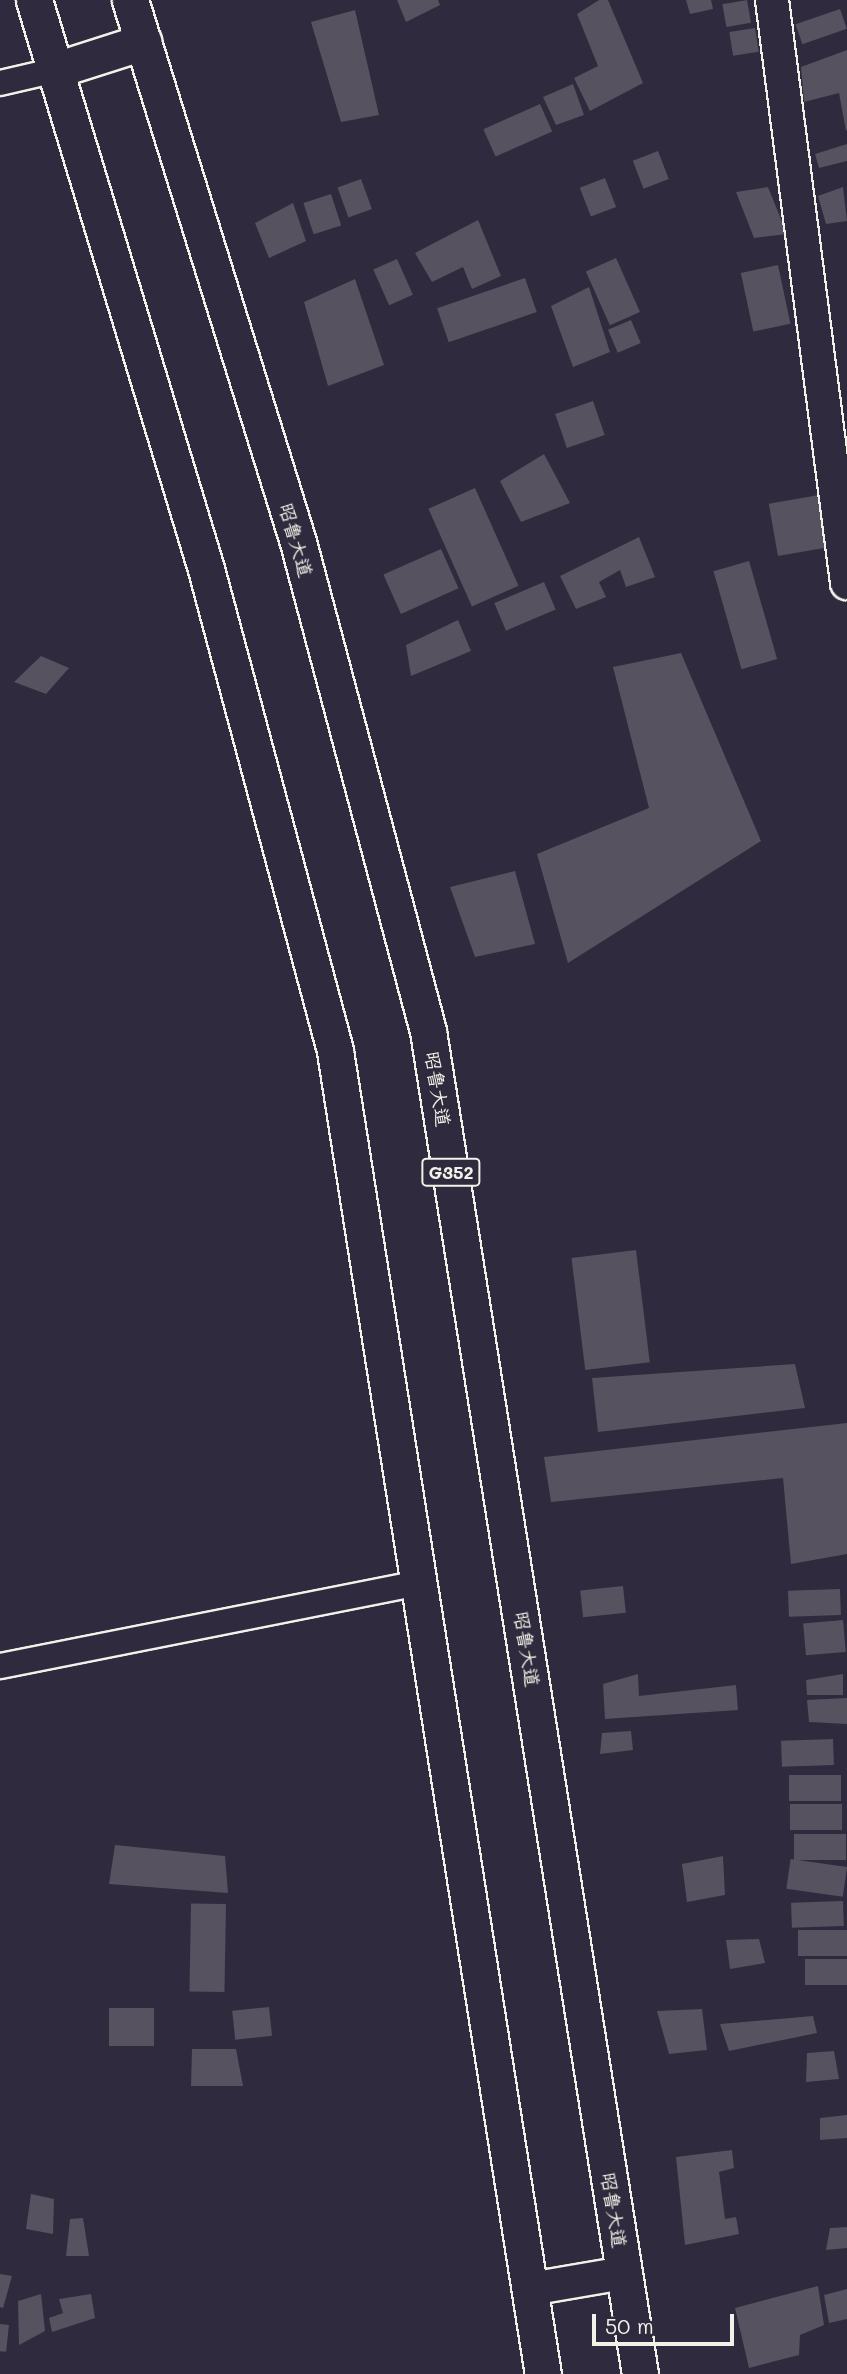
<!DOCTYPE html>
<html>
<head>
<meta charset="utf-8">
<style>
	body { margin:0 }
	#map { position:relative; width:847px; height:2374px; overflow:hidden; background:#2f2a3d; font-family:Mali,"LXGW WenKai TC",sans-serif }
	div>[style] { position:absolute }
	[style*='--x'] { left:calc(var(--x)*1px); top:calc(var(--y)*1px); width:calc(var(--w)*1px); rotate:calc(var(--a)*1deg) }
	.building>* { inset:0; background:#56525f; transform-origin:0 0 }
	.roads { filter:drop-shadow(2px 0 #f4f1e8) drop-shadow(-2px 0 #f4f1e8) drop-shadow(0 2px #f4f1e8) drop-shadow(0 -2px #f4f1e8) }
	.minor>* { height:24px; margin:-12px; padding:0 12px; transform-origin:12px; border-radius:12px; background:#2f2a3d }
	.major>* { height:32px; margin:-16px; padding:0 16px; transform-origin:16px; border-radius:16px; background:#2f2a3d }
	.highway>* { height:35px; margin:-17.5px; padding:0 17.5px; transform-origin:17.5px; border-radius:17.5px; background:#2f2a3d }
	span { translate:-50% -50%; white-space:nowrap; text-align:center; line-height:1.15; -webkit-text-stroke:5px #2f2a3d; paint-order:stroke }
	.shield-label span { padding:2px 5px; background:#2f2a3d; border:2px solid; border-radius:5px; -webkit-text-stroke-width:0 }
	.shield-label { font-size:18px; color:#f4f1e8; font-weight:700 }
	.street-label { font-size:19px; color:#f4f1e8 }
	.scale { position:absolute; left:592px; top:2314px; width:142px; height:32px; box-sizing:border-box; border:4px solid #f4f1e8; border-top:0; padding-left:9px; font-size:21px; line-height:24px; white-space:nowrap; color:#f4f1e8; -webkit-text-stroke:5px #2f2a3d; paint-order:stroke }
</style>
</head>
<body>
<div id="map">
	<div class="building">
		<i style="clip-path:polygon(397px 0,438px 0,440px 5px,406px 22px)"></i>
		<i style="clip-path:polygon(599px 0,608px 0,643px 83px,590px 111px,574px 78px,598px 66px,577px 14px)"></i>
		<i style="clip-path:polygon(686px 0,711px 0,713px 9px,690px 14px)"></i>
		<i style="left:747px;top:0;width:23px;height:25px;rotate:80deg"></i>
		<i style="left:840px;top:9px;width:21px;height:47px;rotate:71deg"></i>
		<i style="clip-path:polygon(355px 10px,379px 115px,341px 122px,311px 22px)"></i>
		<i style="left:755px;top:28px;width:24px;height:26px;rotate:81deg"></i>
		<i style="clip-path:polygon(847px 50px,847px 130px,846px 131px,839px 93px,804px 102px,801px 67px)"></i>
		<i style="clip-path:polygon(573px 84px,584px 115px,556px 125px,543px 97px)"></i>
		<i style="left:540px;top:104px;width:30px;height:62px;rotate:66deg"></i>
		<i style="clip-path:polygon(847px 144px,847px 161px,819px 168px,815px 154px)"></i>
		<i style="left:658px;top:151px;width:30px;height:27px;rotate:69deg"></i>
		<i style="left:605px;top:178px;width:31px;height:27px;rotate:69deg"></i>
		<i style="left:361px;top:179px;width:32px;height:25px;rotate:70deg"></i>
		<i style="clip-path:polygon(768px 187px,787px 234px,754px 238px,736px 192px)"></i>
		<i style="clip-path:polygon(843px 187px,847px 221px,826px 224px,818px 196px)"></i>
		<i style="left:331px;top:194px;width:33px;height:29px;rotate:72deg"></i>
		<i style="clip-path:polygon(293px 203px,306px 241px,269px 258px,255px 223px)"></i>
		<i style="clip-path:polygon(478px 220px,501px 276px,472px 289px,463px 267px,432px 282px,415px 253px)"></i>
		<i style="left:616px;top:258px;width:59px;height:33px;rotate:66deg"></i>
		<i style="left:397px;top:259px;width:39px;height:26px;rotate:66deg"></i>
		<i style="left:778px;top:265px;width:60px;height:38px;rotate:78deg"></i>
		<i style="left:525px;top:278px;width:36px;height:93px;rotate:71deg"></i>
		<i style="clip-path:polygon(355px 279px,384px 365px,328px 386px,304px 302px)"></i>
		<i style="clip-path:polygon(589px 287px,610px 352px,573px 367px,551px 306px)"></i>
		<i style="left:631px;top:320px;width:25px;height:25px;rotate:67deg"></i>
		<i style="left:593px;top:401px;width:36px;height:40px;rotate:71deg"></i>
		<i style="clip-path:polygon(544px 454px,570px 503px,521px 522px,500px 481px)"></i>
		<i style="left:475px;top:488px;width:107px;height:51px;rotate:66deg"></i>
		<i style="left:819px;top:495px;width:53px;height:51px;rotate:80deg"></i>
		<i style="clip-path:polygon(639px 537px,655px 577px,626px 587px,620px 570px,599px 582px,606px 597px,576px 609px,560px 576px)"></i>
		<i style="left:441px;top:549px;width:43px;height:63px;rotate:66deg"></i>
		<i style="left:749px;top:561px;width:102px;height:37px;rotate:74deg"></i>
		<i style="left:544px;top:582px;width:30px;height:54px;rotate:67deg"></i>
		<i style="clip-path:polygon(458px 620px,471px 651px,411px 676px,406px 645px)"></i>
		<i style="clip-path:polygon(681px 653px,761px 841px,568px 963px,537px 854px,649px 808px,613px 667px)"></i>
		<i style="clip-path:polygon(41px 656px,69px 668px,46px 694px,14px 682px)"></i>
		<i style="clip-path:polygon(515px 871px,535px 944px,475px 957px,450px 887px)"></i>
		<i style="left:636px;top:1250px;width:113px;height:65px;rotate:83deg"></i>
		<i style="clip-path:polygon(795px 1364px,805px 1408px,598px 1432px,592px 1378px)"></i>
		<i style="clip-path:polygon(847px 1423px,847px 1554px,791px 1564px,783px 1478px,551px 1502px,544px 1457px)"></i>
		<i style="left:623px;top:1586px;width:27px;height:43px;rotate:84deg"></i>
		<i style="left:840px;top:1589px;width:26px;height:52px;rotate:88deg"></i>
		<i style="left:843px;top:1620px;width:32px;height:40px;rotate:85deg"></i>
		<i style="clip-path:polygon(638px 1674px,639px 1696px,736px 1685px,738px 1710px,605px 1719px,603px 1684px)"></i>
		<i style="clip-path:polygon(843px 1674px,843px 1695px,807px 1695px,806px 1680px)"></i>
		<i style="clip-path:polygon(847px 1698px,847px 1724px,809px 1722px,807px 1700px)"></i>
		<i style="clip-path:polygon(631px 1731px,633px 1750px,600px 1754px,602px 1733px)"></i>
		<i style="left:833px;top:1739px;width:26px;height:52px;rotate:88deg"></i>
		<i style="left:841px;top:1775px;width:26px;height:52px;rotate:90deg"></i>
		<i style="left:842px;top:1804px;width:26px;height:52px;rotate:90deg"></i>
		<i style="left:846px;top:1834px;width:26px;height:52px;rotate:90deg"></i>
		<i style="clip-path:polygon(115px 1845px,225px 1856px,228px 1893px,109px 1884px)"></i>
		<i style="clip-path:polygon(723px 1856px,725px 1895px,687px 1902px,682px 1864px)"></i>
		<i style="left:847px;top:1867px;width:30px;height:57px;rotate:98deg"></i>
		<i style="left:843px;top:1901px;width:25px;height:52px;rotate:88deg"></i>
		<i style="left:226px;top:1904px;width:88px;height:35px;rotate:91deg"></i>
		<i style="left:847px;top:1930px;width:26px;height:49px;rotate:90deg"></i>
		<i style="clip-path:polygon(759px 1939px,765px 1963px,730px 1969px,726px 1940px)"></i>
		<i style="left:847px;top:1959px;width:26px;height:42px;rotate:90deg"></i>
		<i style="left:269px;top:2007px;width:29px;height:37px;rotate:84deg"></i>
		<i style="left:109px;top:2008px;width:45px;height:38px"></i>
		<i style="clip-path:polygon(702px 2009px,707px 2050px,669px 2054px,657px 2011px)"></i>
		<i style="clip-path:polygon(813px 2016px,817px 2033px,729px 2051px,720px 2024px)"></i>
		<i style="clip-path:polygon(192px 2049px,236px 2049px,243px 2086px,191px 2086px)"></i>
		<i style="clip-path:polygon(834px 2051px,839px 2079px,806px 2082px,807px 2053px)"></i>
		<i style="clip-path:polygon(847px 2115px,847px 2138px,820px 2140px,820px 2118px)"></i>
		<i style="clip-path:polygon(732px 2150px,734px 2168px,719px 2172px,725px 2219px,736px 2217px,739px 2234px,685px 2245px,676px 2157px)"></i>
		<i style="clip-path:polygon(31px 2194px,54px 2199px,53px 2234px,26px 2229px)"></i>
		<i style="clip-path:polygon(83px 2218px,89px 2256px,66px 2256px,70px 2219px)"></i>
		<i style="clip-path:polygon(847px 2227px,847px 2248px,826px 2250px,830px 2228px)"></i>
		<i style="clip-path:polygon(0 2274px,12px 2276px,3px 2308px,0 2307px)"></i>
		<i style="clip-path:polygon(818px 2286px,824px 2325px,800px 2335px,799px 2355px,749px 2368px,735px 2308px)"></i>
		<i style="clip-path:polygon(847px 2289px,847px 2319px,829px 2323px,824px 2295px)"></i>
		<i style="clip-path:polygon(41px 2294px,45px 2331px,19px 2345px,18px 2301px)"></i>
		<i style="clip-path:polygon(91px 2294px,95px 2318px,52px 2332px,49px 2318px,63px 2313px,59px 2299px)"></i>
		<i style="left:0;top:2324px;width:9px;height:27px;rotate:6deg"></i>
	</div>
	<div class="roads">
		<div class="minor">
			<i style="--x:0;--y:83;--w:53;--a:-13"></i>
			<i style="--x:0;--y:1666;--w:428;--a:-11.2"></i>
		</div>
		<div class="major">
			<i style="--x:772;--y:0;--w:588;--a:82.67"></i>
			<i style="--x:530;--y:2289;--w:95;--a:-9.7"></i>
		</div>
		<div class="highway">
			<i style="--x:34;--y:0;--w:594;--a:73.18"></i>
			<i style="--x:206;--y:569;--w:499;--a:75"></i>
			<i style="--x:335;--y:1051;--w:1339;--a:81.07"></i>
			<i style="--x:130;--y:0;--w:567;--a:72.78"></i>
			<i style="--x:298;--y:542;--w:506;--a:75.11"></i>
			<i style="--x:428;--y:1031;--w:1360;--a:81.03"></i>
			<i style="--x:52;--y:71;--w:96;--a:-17.7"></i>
		</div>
	</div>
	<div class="shield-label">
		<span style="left:451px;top:1172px">G352</span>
	</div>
	<div class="street-label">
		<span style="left:296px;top:540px;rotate:74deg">昭鲁大道</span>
		<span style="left:438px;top:1089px;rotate:81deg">昭鲁大道</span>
		<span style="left:527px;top:1649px;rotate:81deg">昭鲁大道</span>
		<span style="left:614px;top:2210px;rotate:81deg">昭鲁大道</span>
	</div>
	<div class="scale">50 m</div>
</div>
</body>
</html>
